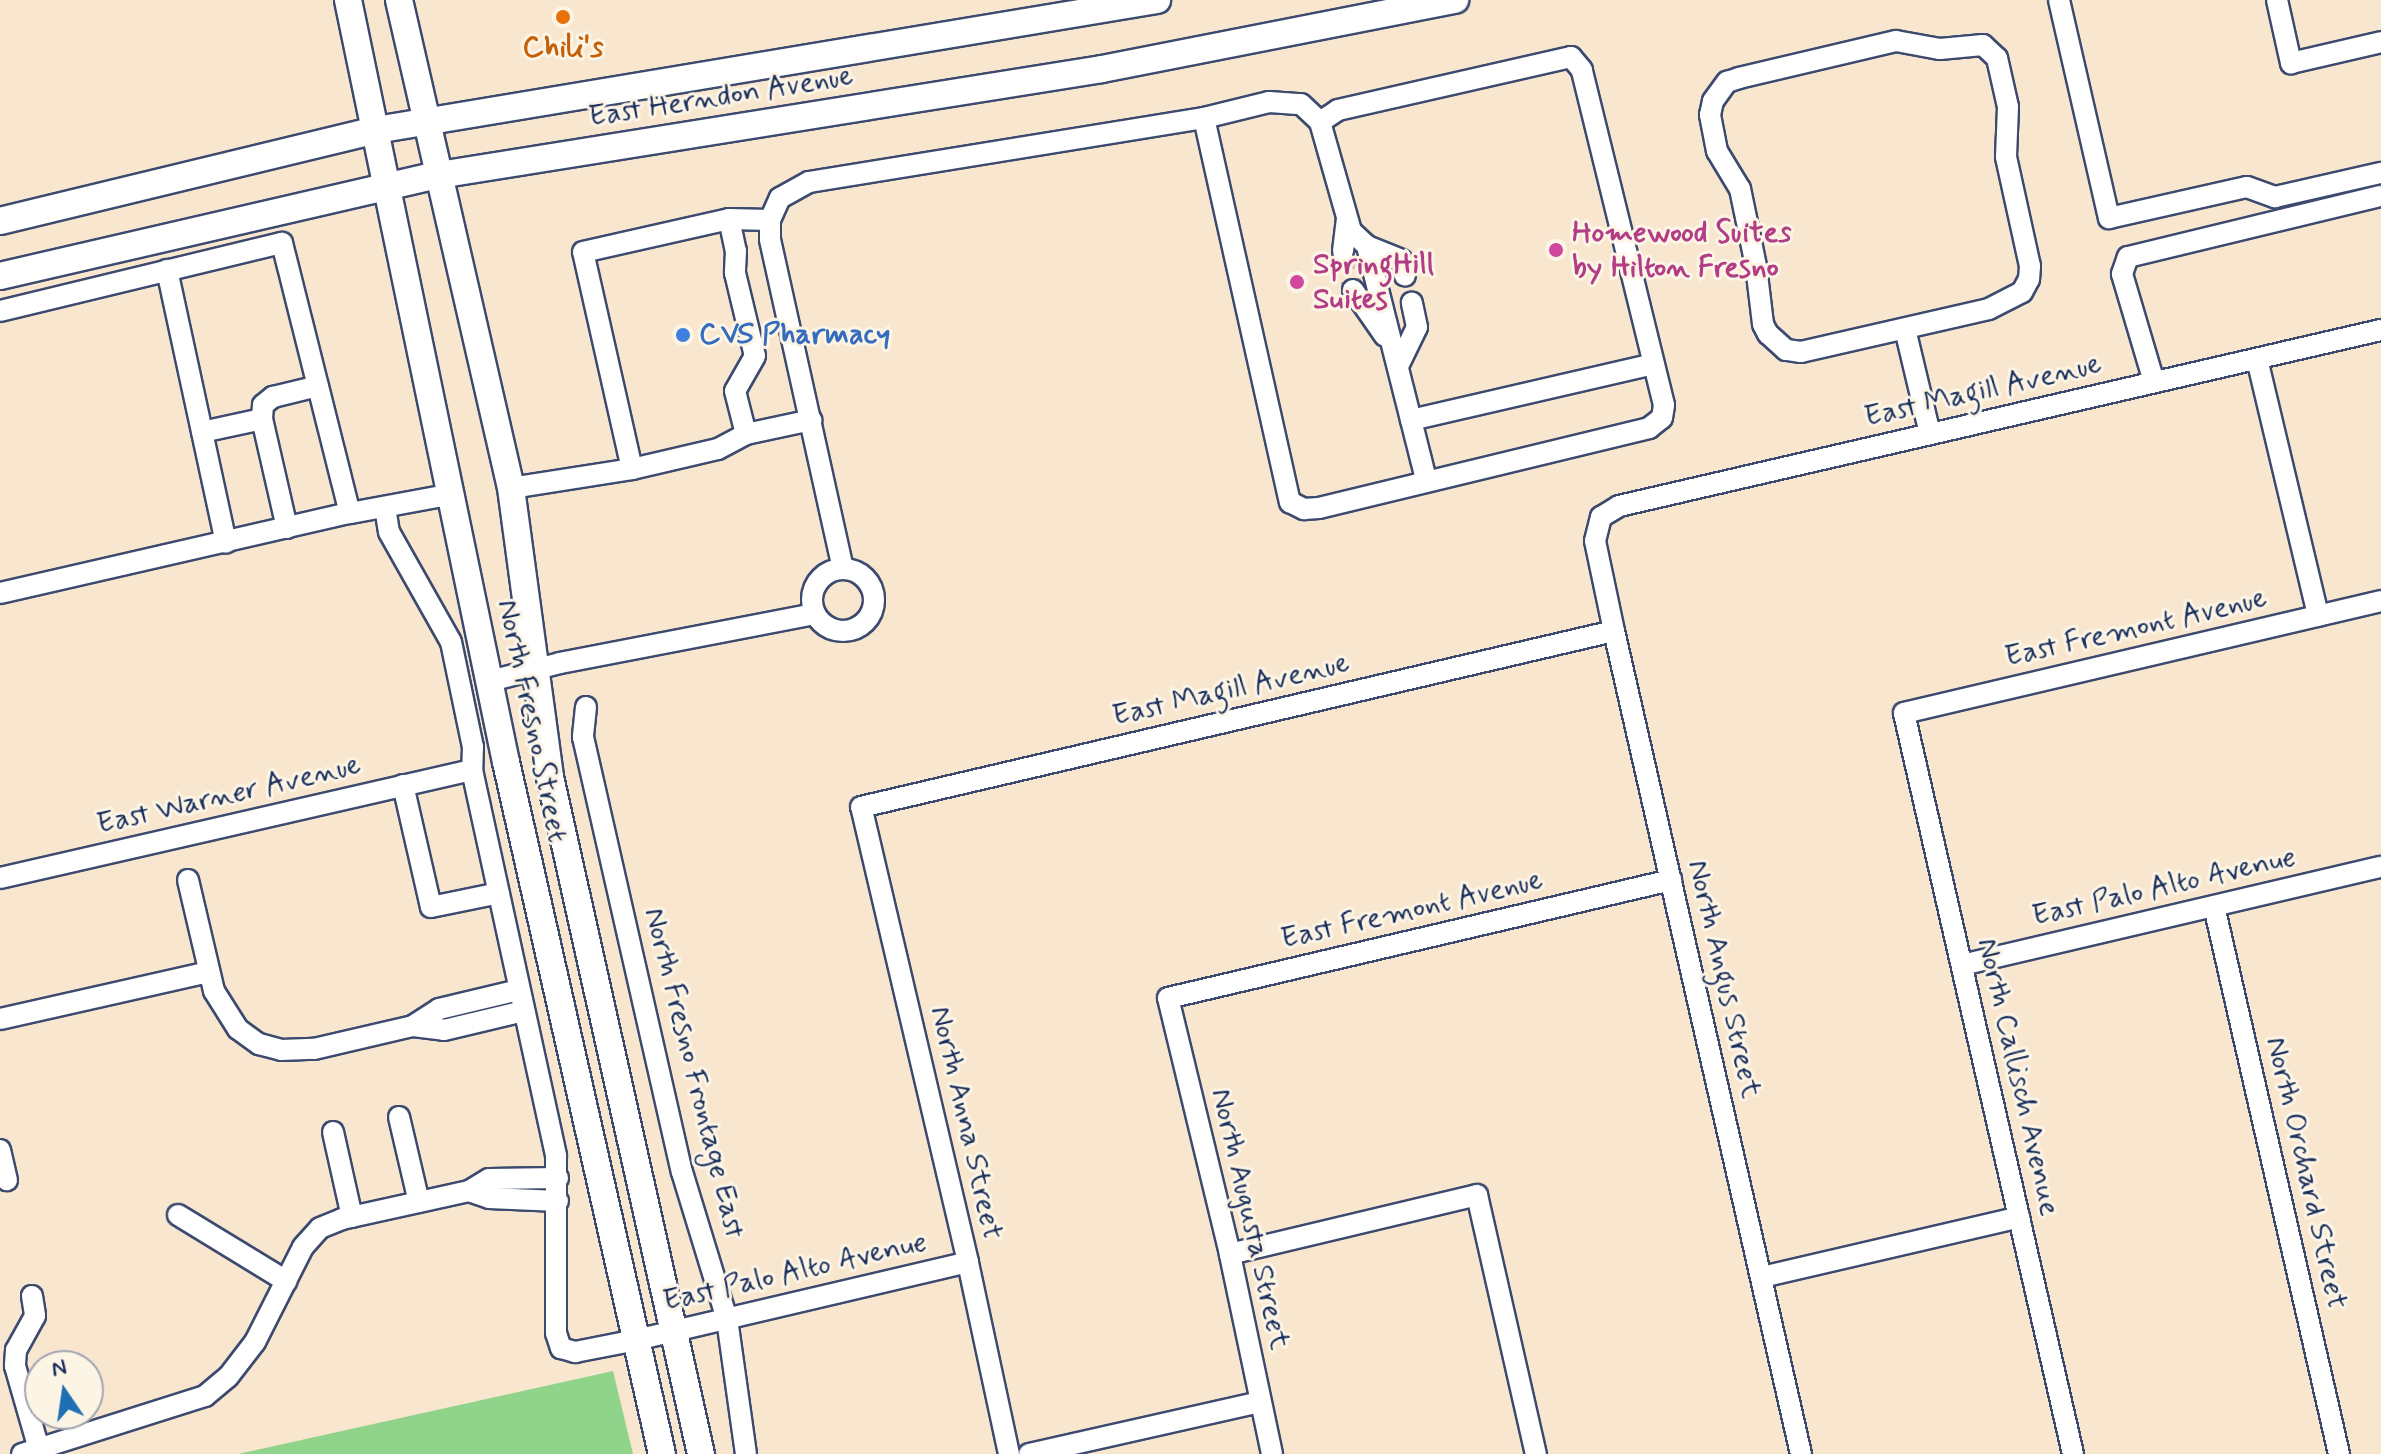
<!DOCTYPE html>
<html>
<head>
<meta charset="utf-8">
<style>
	body { margin:0 }
	#map { position:relative; width:2381px; height:1454px; overflow:hidden; background:#f8e6cf; font-family:Mynerve,sans-serif }
	div>[style] { position:absolute }
	[style*='--x'] { left:calc(var(--x)*1px); top:calc(var(--y)*1px); width:calc(var(--w)*1px); rotate:calc(var(--a)*1deg) }
	.green>* { inset:0; background:#90d48c }
	.minor-tunnel>* { height:20px; margin-top:-10px; transform-origin:0; background:repeating-linear-gradient(90deg,#ccc1b8 0 20px,transparent 0 30px) }
	.roads { filter:drop-shadow(2px 0 #3c4a6f) drop-shadow(-2px 0 #3c4a6f) drop-shadow(0 2px #3c4a6f) drop-shadow(0 -2px #3c4a6f) }
	.minor>* { height:20px; margin:-10px; padding:0 10px; transform-origin:10px; border-radius:10px; background:#fff }
	.minor>.ring { margin:-10px; padding:0; box-sizing:content-box; background:none; border:20px solid #fff; border-radius:50% }
	.major>* { height:26px; margin:-13px; padding:0 13px; transform-origin:13px; border-radius:13px; background:#fff }
	.dots>* { width:22px; height:22px; translate:-50% -50%; box-sizing:border-box; border:4px solid #fcf5e5; border-radius:50% }
	span { translate:-50% -50%; white-space:nowrap; text-align:center; line-height:1.15; -webkit-text-stroke:6px #fcf5e5; paint-order:stroke }
	.food-label { font-size:30px; color:#c56008; font-weight:700 }
	.street-label { font-size:30px; color:#1b2f5e }
	.hotel-label { font-size:30px; color:#b23c85; font-weight:700 }
	.left { translate:0 -50%; text-align:left }
	.shop-label { font-size:30px; color:#366cbe; font-weight:700 }
	.north { position:absolute; left:24px; top:1350px; width:80px; height:80px; box-sizing:border-box; background:#fcf5e5; border:2px solid #a2a6af; border-radius:50%; rotate:347deg; font-size:22px; font-weight:700; line-height:32px; text-align:center; color:#1b2f5e }
	.north::after { content:''; display:block; margin:auto; width:28px; height:36px; background:#1f6fb2; clip-path:polygon(50% 0,100% 100%,50% 72%,0 100%) }
</style>
</head>
<body>
<div id="map">
	<div class="green">
		<i style="clip-path:polygon(613px 1371px,633px 1454px,238px 1454px)"></i>
	</div>
	<div class="minor-tunnel">
		<i style="--x:1343;--y:251;--w:40;--a:75.6"></i>
	</div>
	<div class="roads">
		<div class="minor">
			<i style="--x:2059;--y:0;--w:224;--a:77.1"></i>
			<i style="--x:2109;--y:218;--w:141;--a:-12.7"></i>
			<i style="--x:2247;--y:187;--w:30;--a:20"></i>
			<i style="--x:2275;--y:197;--w:109;--a:-12.8"></i>
			<i style="--x:2277;--y:0;--w:65;--a:77.5"></i>
			<i style="--x:2291;--y:63;--w:92;--a:-13.1"></i>
			<i style="--x:1896;--y:41;--w:45;--a:10.3"></i>
			<i style="--x:1940;--y:49;--w:43;--a:-5.3"></i>
			<i style="--x:1983;--y:45;--w:19;--a:43"></i>
			<i style="--x:1997;--y:58;--w:50;--a:77.3"></i>
			<i style="--x:2008;--y:107;--w:50;--a:92.3"></i>
			<i style="--x:2006;--y:157;--w:112;--a:77.6"></i>
			<i style="--x:2030;--y:266;--w:13;--a:94"></i>
			<i style="--x:2029;--y:279;--w:15;--a:118"></i>
			<i style="--x:2022;--y:292;--w:37;--a:153"></i>
			<i style="--x:1989;--y:309;--w:193;--a:167.1"></i>
			<i style="--x:1801;--y:352;--w:15;--a:-172"></i>
			<i style="--x:1786;--y:350;--w:24;--a:-138"></i>
			<i style="--x:1768;--y:334;--w:11;--a:-117"></i>
			<i style="--x:1763;--y:324;--w:58;--a:-96.9"></i>
			<i style="--x:1756;--y:266;--w:79;--a:-101.7"></i>
			<i style="--x:1740;--y:189;--w:44;--a:-121.2"></i>
			<i style="--x:1717;--y:151;--w:37;--a:-101"></i>
			<i style="--x:1710;--y:115;--w:14;--a:-78"></i>
			<i style="--x:1713;--y:101;--w:24;--a:-54"></i>
			<i style="--x:1727;--y:82;--w:13;--a:-18"></i>
			<i style="--x:1739;--y:78;--w:161;--a:-13.3"></i>
			<i style="--x:1204;--y:118;--w:394;--a:77.4"></i>
			<i style="--x:1290;--y:502;--w:16;--a:27"></i>
			<i style="--x:1304;--y:509;--w:15;--a:-4"></i>
			<i style="--x:1319;--y:508;--w:340;--a:-13.6"></i>
			<i style="--x:1649;--y:428;--w:16;--a:-38"></i>
			<i style="--x:1662;--y:418;--w:13;--a:-81"></i>
			<i style="--x:1664;--y:405;--w:345;--a:-103.8"></i>
			<i style="--x:1582;--y:70;--w:17;--a:-130"></i>
			<i style="--x:1571;--y:57;--w:239;--a:167.2"></i>
			<i style="--x:1338;--y:110;--w:22;--a:146"></i>
			<i style="--x:729;--y:219;--w:33;--a:78"></i>
			<i style="--x:736;--y:251;--w:22;--a:93"></i>
			<i style="--x:735;--y:273;--w:85;--a:76.5"></i>
			<i style="--x:755;--y:356;--w:40;--a:119.7"></i>
			<i style="--x:735;--y:391;--w:44;--a:75.7"></i>
			<i style="--x:1367;--y:246;--w:37;--a:22"></i>
			<i style="--x:1401;--y:260;--w:16;--a:76"></i>
			<i style="--x:1343;--y:251;--w:32;--a:-83"></i>
			<i style="--x:167;--y:270;--w:279;--a:77.8"></i>
			<i style="--x:1353;--y:290;--w:56;--a:55.2"></i>
			<i style="--x:0;--y:311;--w:290;--a:-13.6"></i>
			<i style="--x:282;--y:243;--w:278;--a:75.9"></i>
			<i style="--x:1905;--y:329;--w:108;--a:76.6"></i>
			<i style="--x:2257;--y:359;--w:264;--a:76.6"></i>
			<i style="--x:1398;--y:366;--w:43;--a:-64"></i>
			<i style="--x:1417;--y:327;--w:25;--a:-102"></i>
			<i style="--x:2154;--y:382;--w:113;--a:-106.5"></i>
			<i style="--x:2122;--y:274;--w:18;--a:-71"></i>
			<i style="--x:2128;--y:257;--w:260;--a:-13.6"></i>
			<i style="--x:1411;--y:420;--w:249;--a:-13"></i>
			<i style="--x:202;--y:432;--w:61;--a:-12.2"></i>
			<i style="--x:632;--y:469;--w:222;--a:-102.7"></i>
			<i style="--x:583;--y:252;--w:150;--a:-12.7"></i>
			<i style="--x:729;--y:219;--w:41;--a:1.4"></i>
			<i style="--x:511;--y:488;--w:122;--a:-8.9"></i>
			<i style="--x:632;--y:469;--w:88;--a:-13.1"></i>
			<i style="--x:718;--y:449;--w:32;--a:-28"></i>
			<i style="--x:746;--y:434;--w:67;--a:-12"></i>
			<i style="--x:385;--y:507;--w:25;--a:81"></i>
			<i style="--x:389;--y:532;--w:126;--a:60.6"></i>
			<i style="--x:451;--y:642;--w:107;--a:78.2"></i>
			<i style="--x:473;--y:747;--w:23;--a:92"></i>
			<i style="--x:472;--y:770;--w:395;--a:77.7"></i>
			<i style="--x:556;--y:1156;--w:177;--a:90"></i>
			<i style="--x:556;--y:1333;--w:16;--a:72"></i>
			<i style="--x:561;--y:1348;--w:15;--a:16"></i>
			<i style="--x:575;--y:1352;--w:62;--a:-11.1"></i>
			<i style="--x:636;--y:1340;--w:341;--a:-13.2"></i>
			<i style="--x:287;--y:528;--w:112;--a:-102.9"></i>
			<i style="--x:262;--y:419;--w:14;--a:-86"></i>
			<i style="--x:263;--y:405;--w:13;--a:-39"></i>
			<i style="--x:273;--y:397;--w:46;--a:-13.7"></i>
			<i class="ring" style="left:812px;top:569px;width:42px;height:42px"></i>
			<i style="--x:843;--y:569;--w:338;--a:-102.5"></i>
			<i style="--x:770;--y:239;--w:19;--a:-90"></i>
			<i style="--x:770;--y:220;--w:24;--a:-66"></i>
			<i style="--x:780;--y:198;--w:33;--a:-29"></i>
			<i style="--x:809;--y:182;--w:400;--a:-9.2"></i>
			<i style="--x:1204;--y:118;--w:67;--a:-13.8"></i>
			<i style="--x:1269;--y:102;--w:32;--a:4"></i>
			<i style="--x:1301;--y:104;--w:26;--a:43"></i>
			<i style="--x:1320;--y:122;--w:113;--a:74.1"></i>
			<i style="--x:1351;--y:231;--w:22;--a:43"></i>
			<i style="--x:1367;--y:246;--w:241;--a:75.8"></i>
			<i style="--x:0;--y:593;--w:359;--a:-12.9"></i>
			<i style="--x:350;--y:513;--w:105;--a:-10.5"></i>
			<i style="--x:490;--y:681;--w:72;--a:-14.4"></i>
			<i style="--x:560;--y:663;--w:259;--a:-10.9"></i>
			<i style="--x:586;--y:707;--w:30;--a:96"></i>
			<i style="--x:583;--y:737;--w:446;--a:77.2"></i>
			<i style="--x:682;--y:1172;--w:154;--a:73"></i>
			<i style="--x:727;--y:1319;--w:136;--a:82"></i>
			<i style="--x:403;--y:785;--w:125;--a:77.1"></i>
			<i style="--x:431;--y:907;--w:69;--a:-11.6"></i>
			<i style="--x:0;--y:878;--w:484;--a:-12.9"></i>
			<i style="--x:188;--y:880;--w:114;--a:76.8"></i>
			<i style="--x:214;--y:991;--w:45;--a:57.7"></i>
			<i style="--x:238;--y:1029;--w:26;--a:36"></i>
			<i style="--x:259;--y:1044;--w:23;--a:15"></i>
			<i style="--x:281;--y:1050;--w:33;--a:-2"></i>
			<i style="--x:314;--y:1049;--w:102;--a:-13.1"></i>
			<i style="--x:413;--y:1026;--w:31;--a:-33"></i>
			<i style="--x:439;--y:1009;--w:82;--a:-13.4"></i>
			<i style="--x:2214;--y:906;--w:562;--a:77.15"></i>
			<i style="--x:1962;--y:965;--w:430;--a:-13.2"></i>
			<i style="--x:0;--y:1019;--w:213;--a:-12.7"></i>
			<i style="--x:413;--y:1026;--w:31;--a:7"></i>
			<i style="--x:444;--y:1030;--w:82;--a:-13.4"></i>
			<i style="--x:399;--y:1117;--w:87;--a:76.8"></i>
			<i style="--x:333;--y:1132;--w:87;--a:77.4"></i>
			<i style="--x:0;--y:1150;--w:31;--a:77"></i>
			<i style="--x:469;--y:1191;--w:21;--a:19"></i>
			<i style="--x:489;--y:1198;--w:69;--a:2.5"></i>
			<i style="--x:178;--y:1215;--w:127;--a:31.4"></i>
			<i style="--x:1230;--y:1254;--w:254;--a:-13.4"></i>
			<i style="--x:1477;--y:1195;--w:266;--a:77.2"></i>
			<i style="--x:1762;--y:1277;--w:264;--a:-13.1"></i>
			<i style="--x:32;--y:1296;--w:20;--a:81"></i>
			<i style="--x:35;--y:1316;--w:39;--a:119"></i>
			<i style="--x:16;--y:1350;--w:16;--a:94"></i>
			<i style="--x:15;--y:1366;--w:86;--a:73.9"></i>
			<i style="--x:22;--y:1454;--w:192;--a:-17.6"></i>
			<i style="--x:205;--y:1396;--w:30;--a:-40"></i>
			<i style="--x:228;--y:1377;--w:44;--a:-52.4"></i>
			<i style="--x:255;--y:1342;--w:106;--a:-63.2"></i>
			<i style="--x:303;--y:1247;--w:25;--a:-48"></i>
			<i style="--x:320;--y:1228;--w:24;--a:-22"></i>
			<i style="--x:342;--y:1219;--w:130;--a:-12.4"></i>
			<i style="--x:469;--y:1191;--w:23;--a:-31"></i>
			<i style="--x:489;--y:1179;--w:69;--a:-0.8"></i>
			<i style="--x:1009;--y:1454;--w:196;--a:-102.1"></i>
			<i style="--x:968;--y:1262;--w:467;--a:-103.2"></i>
			<i style="--x:861;--y:807;--w:773;--a:-13.16"></i>
			<i style="--x:1029;--y:1454;--w:237;--a:-12.7"></i>
			<i style="--x:1272;--y:1454;--w:204;--a:-101.9"></i>
			<i style="--x:1230;--y:1254;--w:263;--a:-103.6"></i>
			<i style="--x:1168;--y:998;--w:517;--a:-13.2"></i>
			<i style="--x:1801;--y:1454;--w:844;--a:-102.8"></i>
			<i style="--x:1614;--y:631;--w:92;--a:-101.9"></i>
			<i style="--x:1595;--y:541;--w:25;--a:-76"></i>
			<i style="--x:1601;--y:517;--w:21;--a:-31"></i>
			<i style="--x:1619;--y:506;--w:782;--a:-13.01"></i>
			<i style="--x:2073;--y:1454;--w:760;--a:-102.85"></i>
			<i style="--x:1904;--y:713;--w:490;--a:-13.2"></i>
		</div>
		<div class="major">
			<i style="--x:348;--y:0;--w:778;--a:78.29"></i>
			<i style="--x:506;--y:762;--w:709;--a:77.3"></i>
			<i style="--x:399;--y:0;--w:501;--a:77.07"></i>
			<i style="--x:511;--y:488;--w:292;--a:82.3"></i>
			<i style="--x:550;--y:777;--w:694;--a:77.43"></i>
			<i style="--x:0;--y:221;--w:387;--a:-13.6"></i>
			<i style="--x:376;--y:130;--w:792;--a:-9.45"></i>
			<i style="--x:0;--y:276;--w:450;--a:-13"></i>
			<i style="--x:439;--y:175;--w:671;--a:-9.08"></i>
			<i style="--x:1102;--y:69;--w:360;--a:-11.1"></i>
		</div>
	</div>
	<div class="dots">
		<i style="left:563px;top:17px;background:#e8710a"></i>
		<i style="left:1556px;top:250px;background:#d1479c"></i>
		<i style="left:1297px;top:282px;background:#d1479c"></i>
		<i style="left:683px;top:335px;background:#3f7fe0"></i>
	</div>
	<div class="food-label">
		<span style="left:563px;top:48px">Chili's</span>
	</div>
	<div class="street-label">
		<span style="left:721px;top:97px;rotate:-9deg">East Herndon Avenue</span>
		<span style="left:1983px;top:391px;rotate:-13deg">East Magill Avenue</span>
		<span style="left:2136px;top:628px;rotate:-13deg">East Fremont Avenue</span>
		<span style="left:1231px;top:690px;rotate:-13deg">East Magill Avenue</span>
		<span style="left:532px;top:721px;rotate:78deg">North Fresno Street</span>
		<span style="left:229px;top:795px;rotate:-13deg">East Warner Avenue</span>
		<span style="left:2164px;top:887px;rotate:-13deg">East Palo Alto Avenue</span>
		<span style="left:1412px;top:910px;rotate:-13deg">East Fremont Avenue</span>
		<span style="left:1724px;top:979px;rotate:77deg">North Angus Street</span>
		<span style="left:694px;top:1073px;rotate:76deg">North Fresno Frontage East</span>
		<span style="left:2018px;top:1077px;rotate:77deg">North Callisch Avenue</span>
		<span style="left:966px;top:1123px;rotate:77deg">North Anna Street</span>
		<span style="left:2306px;top:1173px;rotate:77deg">North Orchard Street</span>
		<span style="left:1250px;top:1219px;rotate:77deg">North Augusta Street</span>
		<span style="left:795px;top:1272px;rotate:-13deg">East Palo Alto Avenue</span>
	</div>
	<div class="hotel-label">
		<span class="left" style="left:1572px;top:250px">Homewood Suites<br>by Hilton Fresno</span>
		<span class="left" style="left:1313px;top:282px">SpringHill<br>Suites</span>
	</div>
	<div class="shop-label">
		<span class="left" style="left:699px;top:335px">CVS Pharmacy</span>
	</div>
	<div class="north">N</div>
</div>
</body>
</html>
